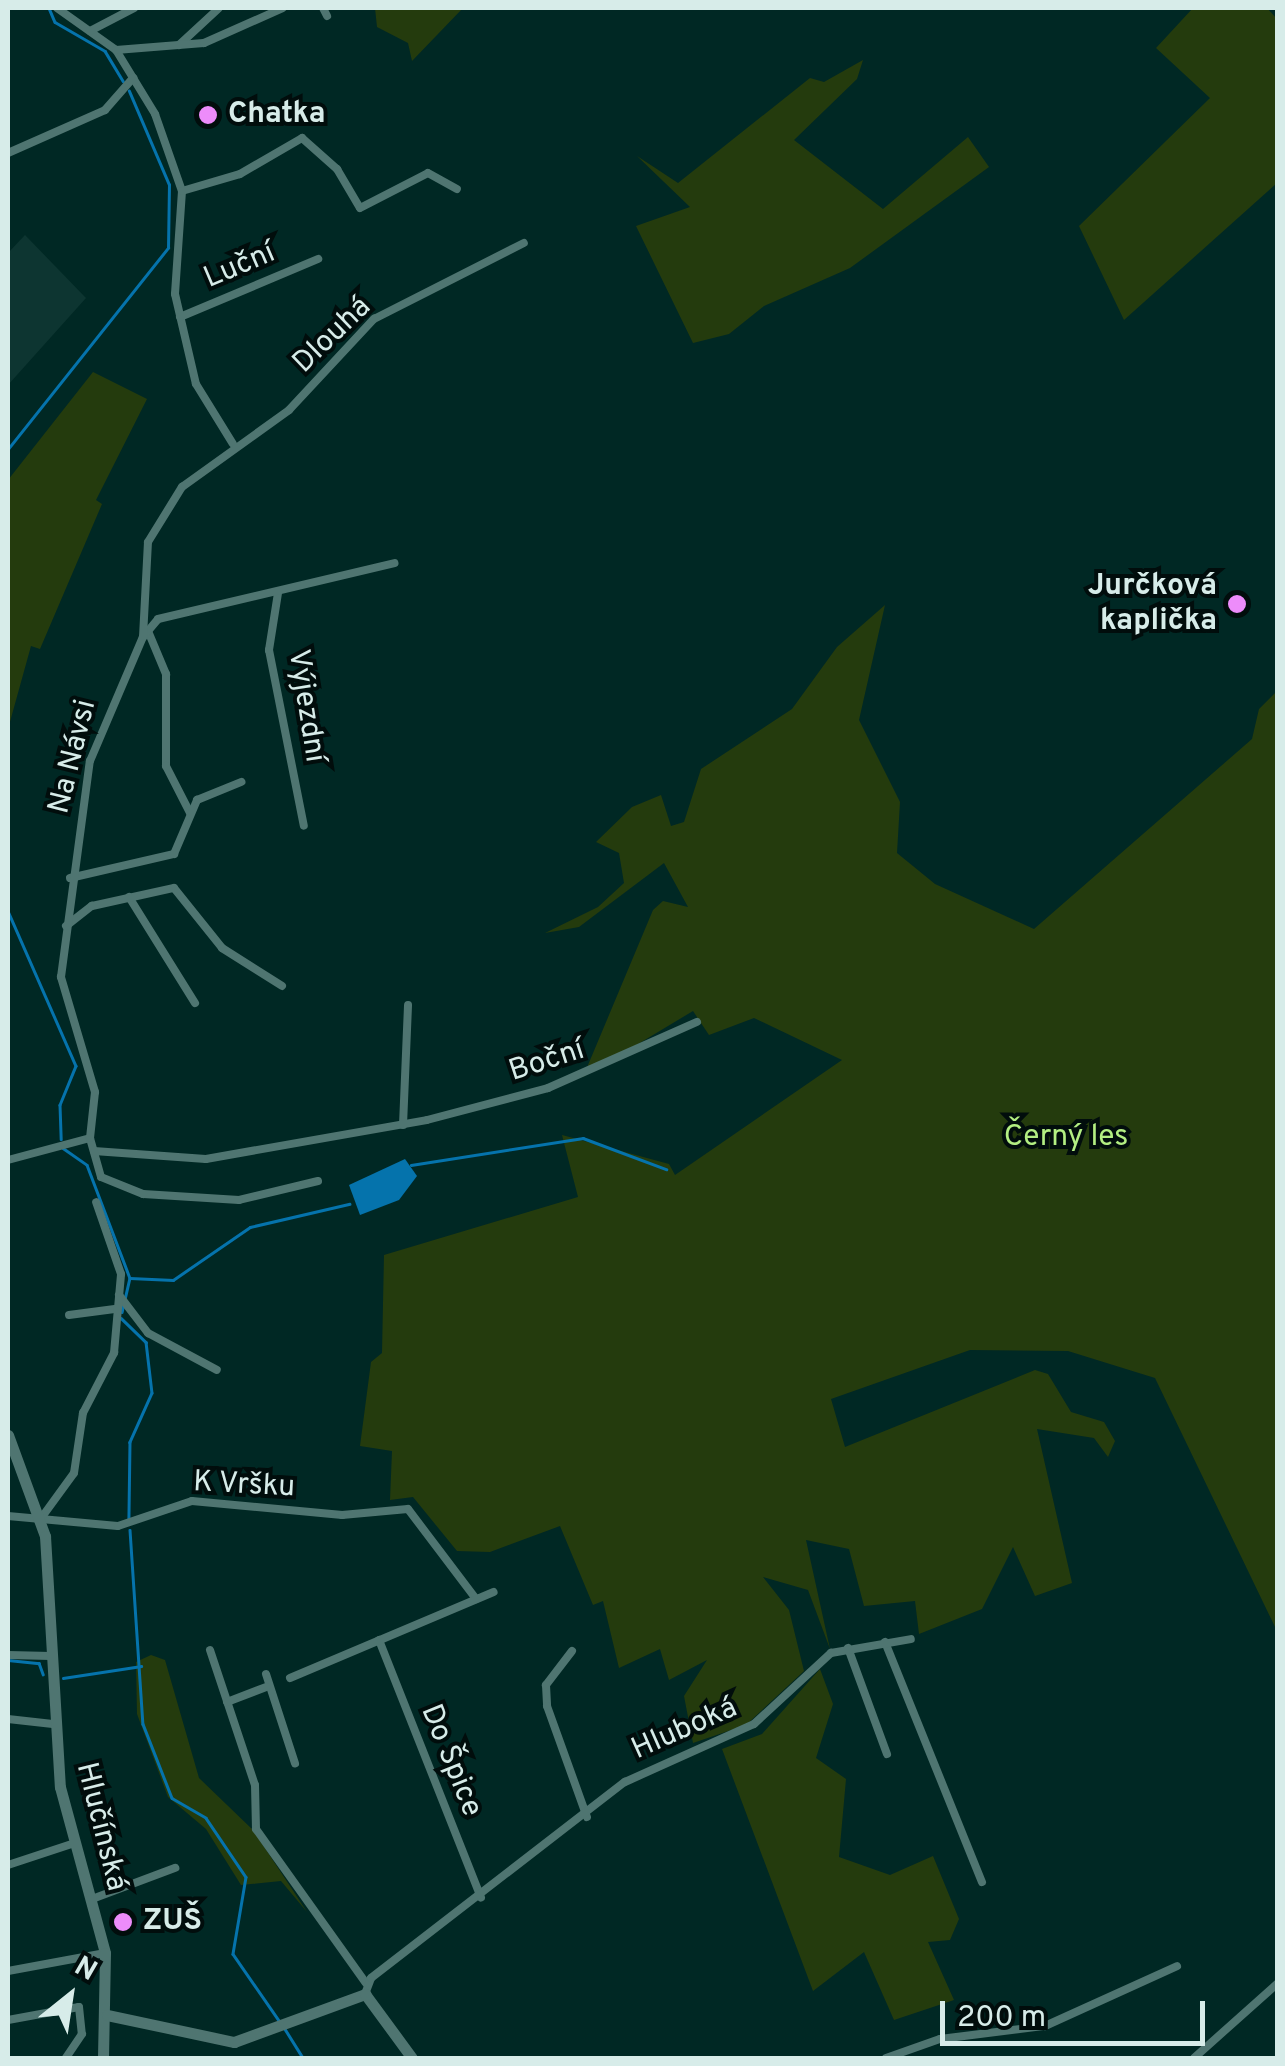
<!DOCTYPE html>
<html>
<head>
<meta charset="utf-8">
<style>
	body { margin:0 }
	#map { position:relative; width:1285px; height:2066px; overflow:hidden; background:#002824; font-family:Overpass,sans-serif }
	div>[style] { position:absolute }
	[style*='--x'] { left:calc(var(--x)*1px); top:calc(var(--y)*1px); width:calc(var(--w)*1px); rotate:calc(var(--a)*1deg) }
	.built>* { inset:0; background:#0d3531 }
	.green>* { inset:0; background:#243b0d }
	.water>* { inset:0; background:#0573ac }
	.stream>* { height:2.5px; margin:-1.25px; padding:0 1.25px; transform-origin:1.25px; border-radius:1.25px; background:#0573ac }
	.street>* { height:8px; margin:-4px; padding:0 4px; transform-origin:4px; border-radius:4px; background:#4f7571 }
	.secondary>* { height:11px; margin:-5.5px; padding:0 5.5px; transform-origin:5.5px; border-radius:5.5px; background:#4f7571 }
	.dots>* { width:28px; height:28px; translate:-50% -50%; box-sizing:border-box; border:5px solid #010d0c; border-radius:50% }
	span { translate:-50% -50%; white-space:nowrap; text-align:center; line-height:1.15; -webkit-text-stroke:8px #010d0c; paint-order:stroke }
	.poi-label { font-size:30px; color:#d7ece9; font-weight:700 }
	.left { translate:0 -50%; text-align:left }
	.right { translate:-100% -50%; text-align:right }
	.street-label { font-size:30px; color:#d7ece9 }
	.park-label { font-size:30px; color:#b3ef82 }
	.frame { position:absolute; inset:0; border:10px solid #d7ece9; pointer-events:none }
	.north { position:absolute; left:20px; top:1946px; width:100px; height:100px; -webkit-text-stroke:8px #010d0c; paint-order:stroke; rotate:30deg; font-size:28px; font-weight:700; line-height:40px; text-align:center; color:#d7ece9 }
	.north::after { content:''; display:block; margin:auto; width:35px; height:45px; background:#d7ece9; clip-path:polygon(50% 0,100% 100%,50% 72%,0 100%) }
	.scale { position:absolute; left:940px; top:2001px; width:265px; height:45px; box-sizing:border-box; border:5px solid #d7ece9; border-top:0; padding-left:12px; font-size:30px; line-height:35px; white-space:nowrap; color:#d7ece9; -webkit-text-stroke:8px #010d0c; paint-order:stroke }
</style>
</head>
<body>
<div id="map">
	<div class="built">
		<i style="clip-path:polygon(25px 235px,86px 298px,8px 385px,8px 253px)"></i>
	</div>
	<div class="green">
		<i style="clip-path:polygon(375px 8px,463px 8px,412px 61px,408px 43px,377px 27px)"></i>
		<i style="clip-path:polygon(1193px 8px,1267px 8px,1277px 19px,1277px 183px,1124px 320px,1079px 226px,1210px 98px,1156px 48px)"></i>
		<i style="clip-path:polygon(863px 60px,857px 79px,794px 140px,883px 209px,968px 137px,989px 167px,850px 268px,764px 306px,729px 334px,693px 343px,636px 226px,690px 207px,637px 156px,678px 183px,810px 78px,824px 82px)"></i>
		<i style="clip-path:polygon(93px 372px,147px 399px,96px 500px,102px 504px,40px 649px,31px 646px,8px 729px,8px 480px)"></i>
		<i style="clip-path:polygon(885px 605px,859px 720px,900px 802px,897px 853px,935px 884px,1034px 929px,1252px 739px,1259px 709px,1277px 691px,1277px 1631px,1155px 1378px,1068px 1351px,970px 1350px,831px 1399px,845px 1447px,1035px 1370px,1048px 1374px,1071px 1412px,1104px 1422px,1115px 1441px,1108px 1457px,1094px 1438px,1037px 1429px,1072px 1583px,1035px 1596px,1013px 1547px,982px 1609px,919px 1634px,915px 1601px,864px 1606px,849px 1549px,806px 1540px,830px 1649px,808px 1590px,763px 1577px,789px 1610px,804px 1671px,746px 1725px,693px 1743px,684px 1696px,707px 1660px,669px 1680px,660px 1649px,619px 1668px,603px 1601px,593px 1605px,560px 1526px,490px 1552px,457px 1551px,413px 1497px,390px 1500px,392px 1451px,360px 1446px,371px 1362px,382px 1353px,384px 1255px,578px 1197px,562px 1135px,669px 1164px,675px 1175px,842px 1060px,754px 1018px,709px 1035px,693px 1011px,583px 1077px,653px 910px,663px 901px,688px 907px,664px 863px,579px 927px,545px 933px,598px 907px,624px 883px,619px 853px,596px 842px,632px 807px,661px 795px,671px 826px,684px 822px,701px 769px,792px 709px,837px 647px)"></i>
		<i style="clip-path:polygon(151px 1655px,165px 1660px,199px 1778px,253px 1830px,307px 1912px,281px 1881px,241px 1885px,206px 1829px,168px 1797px,137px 1714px,136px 1662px)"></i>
		<i style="clip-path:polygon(820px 1669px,833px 1704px,816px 1758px,846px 1779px,839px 1857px,890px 1875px,933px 1856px,959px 1919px,950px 1940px,928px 1942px,954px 2000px,894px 2020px,864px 1952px,813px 1991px,722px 1749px,762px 1734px)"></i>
	</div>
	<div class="water">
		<i style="clip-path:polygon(405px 1159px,417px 1176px,399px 1200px,360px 1215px,349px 1185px)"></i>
	</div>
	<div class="stream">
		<i style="--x:49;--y:8;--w:15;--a:67"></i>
		<i style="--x:55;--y:22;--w:58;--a:30.1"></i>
		<i style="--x:105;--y:51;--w:35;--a:59"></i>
		<i style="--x:8;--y:449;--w:257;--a:-51.5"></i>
		<i style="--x:168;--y:248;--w:63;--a:-89.1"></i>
		<i style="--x:169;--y:185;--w:102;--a:-113.1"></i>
		<i style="--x:8;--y:911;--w:169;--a:66.3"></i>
		<i style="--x:76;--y:1066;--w:42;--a:112.3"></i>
		<i style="--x:60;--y:1105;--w:34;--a:88"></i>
		<i style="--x:63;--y:1148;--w:29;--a:35"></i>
		<i style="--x:87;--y:1165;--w:121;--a:69.2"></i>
		<i style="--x:130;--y:1278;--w:35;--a:103"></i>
		<i style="--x:411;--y:1165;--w:174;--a:-8.9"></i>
		<i style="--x:583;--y:1138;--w:89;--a:20.5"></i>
		<i style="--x:130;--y:1278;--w:43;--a:2.7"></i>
		<i style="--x:173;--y:1280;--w:93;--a:-34.5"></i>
		<i style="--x:250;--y:1227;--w:102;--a:-13.1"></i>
		<i style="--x:121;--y:1318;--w:35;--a:44"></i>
		<i style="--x:146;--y:1342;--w:51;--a:83.3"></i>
		<i style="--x:152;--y:1393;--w:54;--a:114.2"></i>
		<i style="--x:130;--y:1442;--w:76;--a:90.8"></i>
		<i style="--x:130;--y:1530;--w:194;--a:86.2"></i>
		<i style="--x:143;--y:1724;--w:79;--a:68.6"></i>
		<i style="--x:172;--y:1798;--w:39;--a:30"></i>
		<i style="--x:206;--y:1818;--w:71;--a:55.9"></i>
		<i style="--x:246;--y:1877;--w:78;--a:99.6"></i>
		<i style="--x:233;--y:1954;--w:83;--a:55.3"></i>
		<i style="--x:8;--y:1660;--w:31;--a:6"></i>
		<i style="--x:39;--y:1663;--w:12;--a:70"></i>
		<i style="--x:63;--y:1678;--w:79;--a:-8.7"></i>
		<i style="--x:285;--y:2029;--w:34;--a:58"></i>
	</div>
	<div class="street">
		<i style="--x:57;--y:8;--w:72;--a:35.4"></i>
		<i style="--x:116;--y:50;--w:75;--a:58.6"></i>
		<i style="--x:155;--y:114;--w:82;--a:70.7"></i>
		<i style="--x:182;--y:191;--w:103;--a:93.9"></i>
		<i style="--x:175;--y:294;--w:92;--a:76.9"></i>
		<i style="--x:196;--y:384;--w:70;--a:58.3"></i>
		<i style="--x:323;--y:8;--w:9;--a:63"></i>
		<i style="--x:90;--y:31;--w:50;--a:-27.6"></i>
		<i style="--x:179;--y:45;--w:54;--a:-42.8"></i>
		<i style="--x:116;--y:50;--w:88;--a:-4.5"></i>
		<i style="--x:204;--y:43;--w:86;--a:-23.9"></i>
		<i style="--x:8;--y:153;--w:106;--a:-23.9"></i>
		<i style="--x:105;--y:110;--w:43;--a:-48.8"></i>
		<i style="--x:182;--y:191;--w:60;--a:-16.3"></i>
		<i style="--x:240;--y:174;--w:72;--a:-30.1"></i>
		<i style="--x:302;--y:138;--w:47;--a:41.5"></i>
		<i style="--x:337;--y:169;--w:45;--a:59.5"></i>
		<i style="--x:360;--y:208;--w:76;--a:-27.2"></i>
		<i style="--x:428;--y:173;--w:33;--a:29"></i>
		<i style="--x:180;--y:317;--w:150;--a:-22.8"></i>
		<i style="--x:278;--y:593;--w:58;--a:99"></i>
		<i style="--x:269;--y:650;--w:179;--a:78.8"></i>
		<i style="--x:148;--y:631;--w:47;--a:67.3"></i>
		<i style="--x:166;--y:674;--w:92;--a:90"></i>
		<i style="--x:166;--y:766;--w:53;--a:62.9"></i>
		<i style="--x:143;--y:637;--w:23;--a:-50"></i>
		<i style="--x:158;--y:619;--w:243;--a:-13.3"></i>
		<i style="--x:70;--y:878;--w:107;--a:-13"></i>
		<i style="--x:174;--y:854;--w:59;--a:-66.9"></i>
		<i style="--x:197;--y:800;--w:48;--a:-22.2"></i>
		<i style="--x:129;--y:897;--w:125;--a:58.1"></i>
		<i style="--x:66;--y:926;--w:33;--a:-38"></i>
		<i style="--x:92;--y:906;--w:84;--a:-12.4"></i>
		<i style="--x:174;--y:888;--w:77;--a:51.3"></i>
		<i style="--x:222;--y:948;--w:71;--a:32.3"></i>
		<i style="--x:403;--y:1125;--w:120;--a:-87.6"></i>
		<i style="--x:94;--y:1151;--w:112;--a:4.1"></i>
		<i style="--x:206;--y:1159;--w:224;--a:-10"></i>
		<i style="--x:427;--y:1120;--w:125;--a:-14.8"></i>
		<i style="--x:548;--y:1088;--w:163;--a:-23.9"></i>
		<i style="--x:8;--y:1160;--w:85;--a:-15"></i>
		<i style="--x:318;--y:1181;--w:81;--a:166.5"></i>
		<i style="--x:239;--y:1200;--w:96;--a:-176.4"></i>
		<i style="--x:143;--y:1194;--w:45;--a:-158"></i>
		<i style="--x:101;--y:1177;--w:41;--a:-105.8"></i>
		<i style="--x:90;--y:1138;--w:46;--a:-83.8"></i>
		<i style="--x:95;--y:1092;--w:120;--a:-106.5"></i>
		<i style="--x:61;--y:977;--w:218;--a:-82.4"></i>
		<i style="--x:90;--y:761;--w:135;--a:-66.9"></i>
		<i style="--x:143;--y:637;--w:95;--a:-87"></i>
		<i style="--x:148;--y:542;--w:65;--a:-58.3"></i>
		<i style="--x:182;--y:487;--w:132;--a:-35.7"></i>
		<i style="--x:289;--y:410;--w:125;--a:-47"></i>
		<i style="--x:374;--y:319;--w:168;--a:-26.9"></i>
		<i style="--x:119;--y:1295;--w:48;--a:52.7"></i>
		<i style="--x:148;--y:1333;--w:78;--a:28.2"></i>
		<i style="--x:69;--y:1315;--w:46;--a:-7.4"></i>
		<i style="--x:8;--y:1516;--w:110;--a:5.2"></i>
		<i style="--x:118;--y:1526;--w:78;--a:-18.7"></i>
		<i style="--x:192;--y:1501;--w:151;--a:5.3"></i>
		<i style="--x:342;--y:1515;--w:66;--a:-5.2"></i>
		<i style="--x:408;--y:1509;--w:113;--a:52.9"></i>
		<i style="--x:42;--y:1517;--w:54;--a:-54"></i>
		<i style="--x:74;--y:1473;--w:61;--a:-81.5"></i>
		<i style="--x:83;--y:1413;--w:68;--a:-62.7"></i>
		<i style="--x:114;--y:1353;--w:79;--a:-84.9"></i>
		<i style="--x:121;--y:1274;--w:76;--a:-109.1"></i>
		<i style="--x:379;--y:1640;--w:277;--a:68.4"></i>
		<i style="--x:885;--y:1642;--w:259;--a:68"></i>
		<i style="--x:848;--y:1648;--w:113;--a:69.8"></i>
		<i style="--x:210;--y:1650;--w:142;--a:71.6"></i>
		<i style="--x:255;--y:1785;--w:44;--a:88.7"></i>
		<i style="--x:256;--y:1829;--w:189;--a:54.5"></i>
		<i style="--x:572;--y:1651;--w:43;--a:127.4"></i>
		<i style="--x:546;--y:1685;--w:21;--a:87"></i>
		<i style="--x:547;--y:1706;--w:118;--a:70.2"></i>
		<i style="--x:8;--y:1655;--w:43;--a:1.3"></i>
		<i style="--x:266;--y:1674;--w:94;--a:72"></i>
		<i style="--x:290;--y:1678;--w:221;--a:-22.9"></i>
		<i style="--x:227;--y:1702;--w:42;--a:-21"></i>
		<i style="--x:8;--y:1719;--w:45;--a:6.3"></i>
		<i style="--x:8;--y:1865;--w:71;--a:-18.2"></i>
		<i style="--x:92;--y:1899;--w:89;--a:-20.5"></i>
		<i style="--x:8;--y:1971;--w:99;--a:-10.5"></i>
		<i style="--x:365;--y:1994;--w:17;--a:-69"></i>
		<i style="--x:371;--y:1978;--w:321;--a:-37.7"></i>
		<i style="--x:625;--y:1782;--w:141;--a:-24.2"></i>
		<i style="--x:754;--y:1724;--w:105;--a:-42.7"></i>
		<i style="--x:831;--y:1653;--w:81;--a:-9.9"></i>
		<i style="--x:8;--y:2020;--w:72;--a:-10.4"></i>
		<i style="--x:79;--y:2007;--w:27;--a:84"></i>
		<i style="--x:82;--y:2034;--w:29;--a:124"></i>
		<i style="--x:886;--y:2058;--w:57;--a:-19.4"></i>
		<i style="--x:940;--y:2039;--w:106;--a:-7.1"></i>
		<i style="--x:1045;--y:2026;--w:145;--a:-24.4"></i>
		<i style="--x:1194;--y:2058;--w:113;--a:-41.8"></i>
	</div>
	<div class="secondary">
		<i style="--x:8;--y:1435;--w:108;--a:69.9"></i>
		<i style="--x:45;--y:1536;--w:251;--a:86.6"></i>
		<i style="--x:60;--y:1787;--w:172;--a:74.8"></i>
		<i style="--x:105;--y:1953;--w:105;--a:91.1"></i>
		<i style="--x:107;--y:2015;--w:130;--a:12"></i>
		<i style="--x:234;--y:2042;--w:140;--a:-20.1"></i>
		<i style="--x:365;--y:1994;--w:79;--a:53.7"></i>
	</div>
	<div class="dots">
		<i style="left:208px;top:115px;background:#ed8cfa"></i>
		<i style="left:1237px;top:604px;background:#ed8cfa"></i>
		<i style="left:123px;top:1922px;background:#ed8cfa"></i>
	</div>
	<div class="poi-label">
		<span class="left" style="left:228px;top:115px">Chatka</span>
		<span class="right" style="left:1217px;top:604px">Jurčková<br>kaplička</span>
		<span class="left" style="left:143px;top:1922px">ZUŠ</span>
	</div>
	<div class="street-label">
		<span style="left:240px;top:267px;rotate:-23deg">Luční</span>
		<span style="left:333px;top:336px;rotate:-44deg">Dlouhá</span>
		<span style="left:305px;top:706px;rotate:81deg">Výjezdní</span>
		<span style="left:74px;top:757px;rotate:-76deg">Na Návsi</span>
		<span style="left:547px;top:1062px;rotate:-18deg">Boční</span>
		<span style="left:244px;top:1486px;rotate:3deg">K Vršku</span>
		<span style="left:685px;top:1730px;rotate:-24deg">Hluboká</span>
		<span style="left:450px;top:1761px;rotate:68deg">Do Špice</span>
		<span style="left:100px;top:1827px;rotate:76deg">Hlučínská</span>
	</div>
	<div class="park-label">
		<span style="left:1066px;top:1138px">Černý les</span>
	</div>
	<div class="frame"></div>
	<div class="north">N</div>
	<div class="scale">200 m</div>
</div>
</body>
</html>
